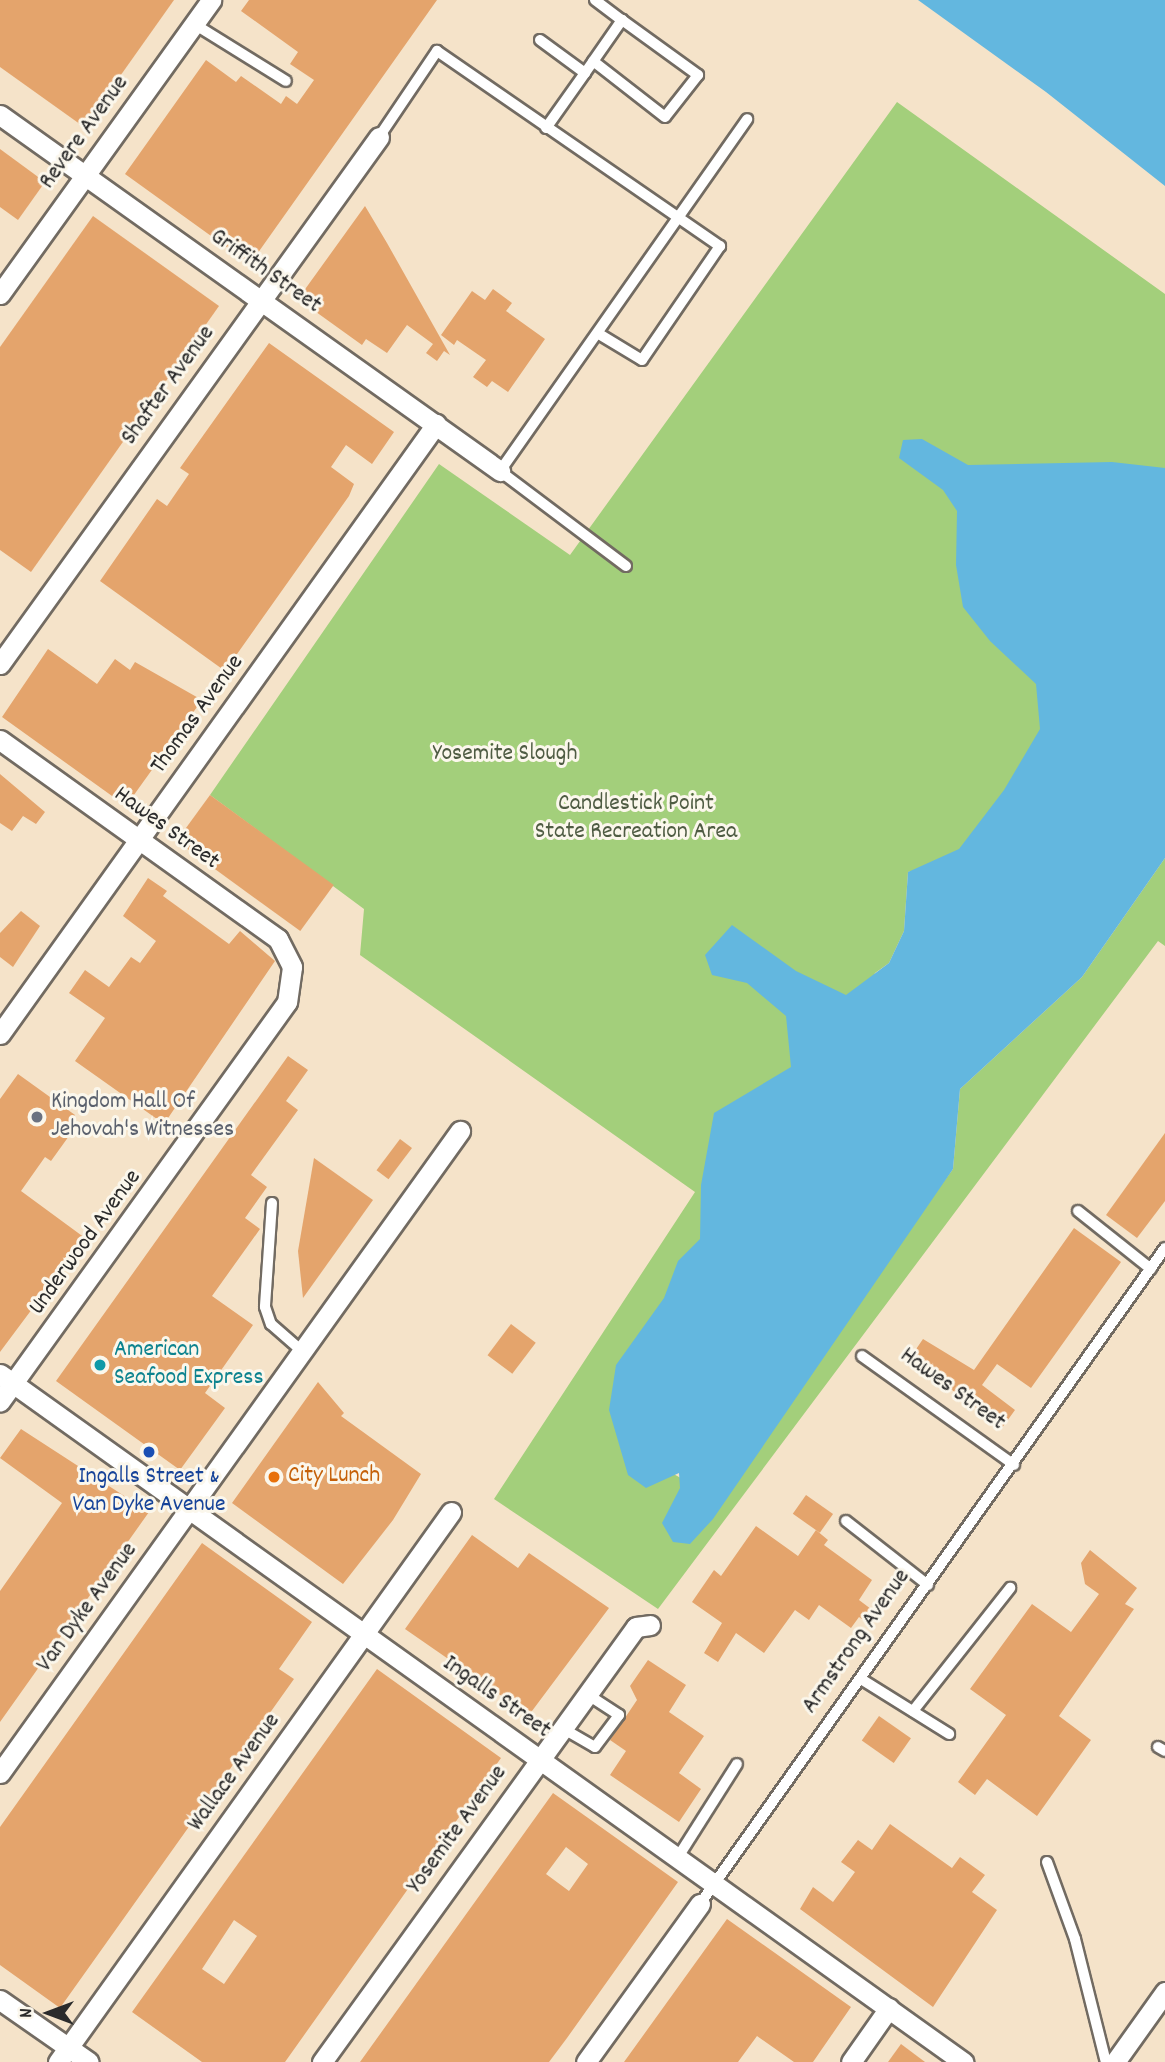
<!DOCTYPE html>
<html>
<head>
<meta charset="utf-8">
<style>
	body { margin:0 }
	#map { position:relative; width:1165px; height:2062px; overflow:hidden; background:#f5e3c9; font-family:Dekko,sans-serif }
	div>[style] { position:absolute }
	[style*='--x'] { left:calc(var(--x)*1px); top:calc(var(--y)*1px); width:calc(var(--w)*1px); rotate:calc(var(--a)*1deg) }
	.green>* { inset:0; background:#a3cf7b }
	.water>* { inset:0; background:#63b7df }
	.building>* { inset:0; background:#e4a46c; transform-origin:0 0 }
	.roads { filter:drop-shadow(2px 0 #726b62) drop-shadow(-2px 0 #726b62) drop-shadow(0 2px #726b62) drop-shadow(0 -2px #726b62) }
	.lane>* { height:10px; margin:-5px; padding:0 5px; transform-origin:5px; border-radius:5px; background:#fff }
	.street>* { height:19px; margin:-9.5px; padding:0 9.5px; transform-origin:9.5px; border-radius:9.5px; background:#fff }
	.dots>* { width:19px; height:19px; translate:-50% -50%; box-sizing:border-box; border:4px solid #fbf7ec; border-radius:50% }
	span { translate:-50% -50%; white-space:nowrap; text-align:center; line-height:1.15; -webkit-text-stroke:6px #fbf7ec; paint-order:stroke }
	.street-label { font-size:24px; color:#2b2b2b }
	.park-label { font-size:24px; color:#4f5c43 }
	.worship-label { font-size:24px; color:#5b616d }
	.left { translate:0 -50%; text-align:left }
	.culture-label { font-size:24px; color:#0d838f }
	.food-label { font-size:24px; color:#c56008 }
	.transit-label { font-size:24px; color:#164399 }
	.north { position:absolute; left:14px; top:1978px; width:70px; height:70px; -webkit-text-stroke:5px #fbf7ec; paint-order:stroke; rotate:270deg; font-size:19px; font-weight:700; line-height:28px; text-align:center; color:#2b2b2b }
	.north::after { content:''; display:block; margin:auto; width:24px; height:32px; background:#2b2b2b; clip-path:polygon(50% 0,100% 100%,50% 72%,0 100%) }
</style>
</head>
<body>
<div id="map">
	<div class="green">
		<i style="clip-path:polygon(897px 102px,1165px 294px,1165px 586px,972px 857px,908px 872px,904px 931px,889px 963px,875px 973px,661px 1467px,713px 1496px,953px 1169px,960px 1089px,1082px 977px,1165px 858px,1165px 946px,1158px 941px,658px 1609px,494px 1499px,695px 1192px,360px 955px,364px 909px,210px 795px,439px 464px,570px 555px)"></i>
	</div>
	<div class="water">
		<i style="clip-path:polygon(918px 0,1165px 0,1165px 186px,1046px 92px)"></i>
		<i style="clip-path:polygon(922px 439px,968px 465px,1112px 462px,1165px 468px,1165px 858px,1082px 977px,960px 1089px,953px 1169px,713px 1519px,690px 1544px,673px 1542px,662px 1523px,680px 1488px,679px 1473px,646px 1488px,628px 1475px,609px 1410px,616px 1365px,664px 1298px,678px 1261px,700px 1239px,701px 1185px,714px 1113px,791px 1067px,786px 1016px,747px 983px,712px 975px,705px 955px,732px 925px,796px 971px,846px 995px,889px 963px,904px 931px,908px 872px,959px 849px,1004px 790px,1040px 729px,1036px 684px,990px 641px,963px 607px,956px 565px,957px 511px,943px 490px,899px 458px,903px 440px)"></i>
	</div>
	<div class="building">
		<i style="clip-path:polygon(0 0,174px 0,84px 127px,0 67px)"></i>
		<i style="clip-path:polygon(249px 0,437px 0,250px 264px,125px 174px,206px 60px,236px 82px,241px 76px,281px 104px,286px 96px,297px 104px,314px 80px,290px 64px,298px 52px,241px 11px)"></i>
		<i style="clip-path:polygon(0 149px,45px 182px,18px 220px,0 207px)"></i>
		<i style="clip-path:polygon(365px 206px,387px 243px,450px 355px,444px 351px,437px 361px,426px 353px,433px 344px,407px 325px,387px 353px,366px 339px,362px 345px,298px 299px)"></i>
		<i style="clip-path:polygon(93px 216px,219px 306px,31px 572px,0 550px,0 347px)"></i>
		<i style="clip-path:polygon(493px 289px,512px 303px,506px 311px,545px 339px,508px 392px,492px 381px,487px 387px,473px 377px,486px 360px,457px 340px,454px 345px,441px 335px,472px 291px,485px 300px)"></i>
		<i style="clip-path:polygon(269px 343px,394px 432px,372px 464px,346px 445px,331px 467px,354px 484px,349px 496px,225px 671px,100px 581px,157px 499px,167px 506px,189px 474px,180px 468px)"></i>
		<i style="clip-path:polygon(48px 649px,97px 684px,115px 659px,130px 670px,135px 662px,202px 700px,126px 806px,2px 717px)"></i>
		<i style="clip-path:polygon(0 774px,45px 812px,36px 824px,23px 816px,12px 831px,0 823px)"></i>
		<i style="left:210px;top:795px;width:153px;height:57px;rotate:36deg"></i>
		<i style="clip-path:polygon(148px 878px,167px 891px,163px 896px,229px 944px,240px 931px,275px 961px,164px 1124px,75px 1061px,105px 1018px,69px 993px,85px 970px,109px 987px,131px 957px,140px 963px,156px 941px,123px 916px)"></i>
		<i style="clip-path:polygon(21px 911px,40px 926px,13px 967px,0 957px,0 933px)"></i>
		<i style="clip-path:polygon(288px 1056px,308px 1070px,286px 1101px,298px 1110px,251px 1175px,267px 1187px,245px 1218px,260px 1229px,212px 1296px,253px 1325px,205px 1393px,225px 1408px,180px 1470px,56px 1381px)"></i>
		<i style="clip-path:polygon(18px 1074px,75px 1115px,63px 1132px,69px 1136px,51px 1161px,45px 1157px,21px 1191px,85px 1238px,0 1352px,0 1099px)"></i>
		<i style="clip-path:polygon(1165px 1133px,1165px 1201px,1137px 1238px,1106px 1215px)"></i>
		<i style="left:400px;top:1139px;width:15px;height:39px;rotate:37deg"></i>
		<i style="clip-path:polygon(314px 1158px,373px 1200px,303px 1298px,298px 1251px)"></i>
		<i style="clip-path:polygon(1074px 1228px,1121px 1262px,1031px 1388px,997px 1364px,982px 1385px,1015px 1410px,1002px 1428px,910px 1358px,923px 1339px,974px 1370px)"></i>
		<i style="left:511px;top:1324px;width:31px;height:39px;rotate:37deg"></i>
		<i style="clip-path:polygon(318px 1382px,344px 1413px,341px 1416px,421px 1474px,393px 1520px,343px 1584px,232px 1503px)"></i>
		<i style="clip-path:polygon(21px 1429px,149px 1512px,0 1722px,0 1591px,62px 1503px,0 1458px)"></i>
		<i style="left:806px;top:1495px;width:33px;height:23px;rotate:35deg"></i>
		<i style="clip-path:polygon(756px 1526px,798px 1556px,816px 1530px,828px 1540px,824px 1545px,872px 1580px,859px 1600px,871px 1609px,863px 1620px,859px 1617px,851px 1628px,819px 1605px,809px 1620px,795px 1610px,764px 1653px,736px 1633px,718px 1662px,704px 1653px,722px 1623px,692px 1602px,714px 1570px,721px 1576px)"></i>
		<i style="clip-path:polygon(472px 1535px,518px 1568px,529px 1553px,609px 1608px,529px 1715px,405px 1629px)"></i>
		<i style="clip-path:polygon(202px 1543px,312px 1622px,279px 1669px,294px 1679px,60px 2008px,0 1965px,0 1827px)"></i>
		<i style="clip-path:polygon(1090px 1550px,1137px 1588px,1125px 1604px,1134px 1609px,1059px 1716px,1091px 1740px,1037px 1816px,987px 1779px,975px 1795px,958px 1782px,1006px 1715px,970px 1689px,1032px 1604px,1071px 1632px,1099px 1594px,1085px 1584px,1081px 1563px)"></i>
		<i style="clip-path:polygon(648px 1660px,686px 1685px,669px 1712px,704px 1736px,679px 1773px,701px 1789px,679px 1822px,610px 1775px,626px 1751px,610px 1740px,637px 1700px,630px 1686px)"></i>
		<i style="clip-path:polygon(evenodd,377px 1669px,501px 1758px,285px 2062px,202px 2062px,132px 2012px,377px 1669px,234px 1920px,257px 1936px,224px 1984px,202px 1969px,234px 1920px)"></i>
		<i style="left:879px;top:1716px;width:39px;height:30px;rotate:35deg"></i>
		<i style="clip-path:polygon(evenodd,553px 1793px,678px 1882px,567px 2038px,549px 2062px,360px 2062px,553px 1793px,566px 1847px,588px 1864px,569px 1891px,546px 1874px,566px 1847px)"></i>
		<i style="clip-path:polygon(890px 1824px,952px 1868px,960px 1857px,985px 1875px,972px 1892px,997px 1910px,933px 2007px,800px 1909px,813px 1887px,833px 1902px,855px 1872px,841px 1862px,858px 1840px,872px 1850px)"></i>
		<i style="clip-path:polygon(727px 1919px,851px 2007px,813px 2062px,794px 2062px,757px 2036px,738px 2062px,624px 2062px)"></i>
		<i style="clip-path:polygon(901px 2044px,925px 2062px,888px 2062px)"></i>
	</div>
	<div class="roads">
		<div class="lane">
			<i style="--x:595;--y:0;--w:34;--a:37"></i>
			<i style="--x:194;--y:24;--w:108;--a:31.8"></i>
			<i style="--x:540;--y:40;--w:56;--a:36.3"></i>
			<i style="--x:546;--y:128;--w:67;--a:-54.7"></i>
			<i style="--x:585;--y:73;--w:65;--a:-55.1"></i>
			<i style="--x:622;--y:20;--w:94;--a:35.9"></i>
			<i style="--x:698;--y:75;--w:53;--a:128.2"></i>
			<i style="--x:665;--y:117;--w:91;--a:-142.1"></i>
			<i style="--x:379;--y:137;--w:104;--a:-56"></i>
			<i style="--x:437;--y:51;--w:344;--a:34.6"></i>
			<i style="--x:720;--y:246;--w:138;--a:124.4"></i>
			<i style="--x:642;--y:360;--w:50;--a:-148.8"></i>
			<i style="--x:626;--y:566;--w:158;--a:-143"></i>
			<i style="--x:500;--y:471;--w:430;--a:-54.9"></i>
			<i style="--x:272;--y:1203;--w:104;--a:93.9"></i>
			<i style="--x:265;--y:1307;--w:18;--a:71"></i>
			<i style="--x:271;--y:1324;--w:41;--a:41.1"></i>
			<i style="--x:1078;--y:1211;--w:93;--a:38.5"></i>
			<i style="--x:862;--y:1356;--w:187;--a:35.6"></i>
			<i style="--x:846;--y:1521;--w:104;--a:38"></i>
			<i style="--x:861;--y:1679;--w:104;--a:32"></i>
			<i style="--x:913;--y:1711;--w:157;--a:-51.7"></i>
			<i style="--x:562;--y:1728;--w:38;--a:30"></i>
			<i style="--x:595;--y:1747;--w:40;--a:-53"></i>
			<i style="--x:619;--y:1715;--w:38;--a:-147"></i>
			<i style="--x:1158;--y:1747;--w:8;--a:30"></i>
			<i style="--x:678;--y:1857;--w:110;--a:-57.6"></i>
			<i style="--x:1047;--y:1862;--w:82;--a:70"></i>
			<i style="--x:1075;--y:1939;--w:127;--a:75.9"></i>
			<i style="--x:700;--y:1904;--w:804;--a:-54.67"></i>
		</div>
		<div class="street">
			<i style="--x:0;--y:115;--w:614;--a:35.45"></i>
			<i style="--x:0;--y:294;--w:362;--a:-54.3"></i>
			<i style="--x:0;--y:664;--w:649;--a:-54.28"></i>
			<i style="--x:0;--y:740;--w:342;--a:35.6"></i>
			<i style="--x:278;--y:939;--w:31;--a:63"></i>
			<i style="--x:292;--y:967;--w:35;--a:98"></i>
			<i style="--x:287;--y:1002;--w:492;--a:125.7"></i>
			<i style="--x:0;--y:1034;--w:750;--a:-54.44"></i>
			<i style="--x:0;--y:1374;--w:1184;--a:35.54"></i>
			<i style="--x:0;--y:1773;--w:790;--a:-54.38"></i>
			<i style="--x:0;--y:2000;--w:108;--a:34.9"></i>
			<i style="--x:58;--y:2062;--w:676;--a:-54.45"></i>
			<i style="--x:322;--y:2062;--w:536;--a:-54.18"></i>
			<i style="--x:636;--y:1627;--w:14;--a:-8"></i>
			<i style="--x:586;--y:2062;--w:195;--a:-54.2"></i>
			<i style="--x:851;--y:2062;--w:66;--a:-54.9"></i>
			<i style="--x:1115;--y:2062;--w:86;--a:-54.5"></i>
		</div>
	</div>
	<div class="dots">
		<i style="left:37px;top:1117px;background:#6b7280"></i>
		<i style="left:100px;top:1365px;background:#0f9aa8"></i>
		<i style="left:149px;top:1452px;background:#1a4fb4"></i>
		<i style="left:274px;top:1477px;background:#e8710a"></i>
	</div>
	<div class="street-label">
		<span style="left:85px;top:133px;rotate:-54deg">Revere Avenue</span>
		<span style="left:265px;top:272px;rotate:35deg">Griffith Street</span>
		<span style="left:169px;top:386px;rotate:-54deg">Shafter Avenue</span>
		<span style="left:198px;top:715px;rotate:-54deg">Thomas Avenue</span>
		<span style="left:166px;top:829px;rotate:36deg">Hawes Street</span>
		<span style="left:86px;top:1243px;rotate:-54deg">Underwood Avenue</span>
		<span style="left:952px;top:1390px;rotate:36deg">Hawes Street</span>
		<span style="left:88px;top:1608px;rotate:-54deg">Van Dyke Avenue</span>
		<span style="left:857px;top:1642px;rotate:-55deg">Armstrong Avenue</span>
		<span style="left:496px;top:1698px;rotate:35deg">Ingalls Street</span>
		<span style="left:235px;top:1773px;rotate:-54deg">Wallace Avenue</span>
		<span style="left:458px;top:1830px;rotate:-54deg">Yosemite Avenue</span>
	</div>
	<div class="park-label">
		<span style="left:505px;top:755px">Yosemite Slough</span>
		<span style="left:636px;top:819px">Candlestick Point<br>State Recreation Area</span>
	</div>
	<div class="worship-label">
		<span class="left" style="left:51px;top:1117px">Kingdom Hall Of<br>Jehovah's Witnesses</span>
	</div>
	<div class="culture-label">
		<span class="left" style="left:114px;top:1365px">American<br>Seafood Express</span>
	</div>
	<div class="food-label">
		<span class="left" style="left:288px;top:1477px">City Lunch</span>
	</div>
	<div class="transit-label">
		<span style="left:149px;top:1492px">Ingalls Street &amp;<br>Van Dyke Avenue</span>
	</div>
	<div class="north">N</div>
</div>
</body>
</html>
